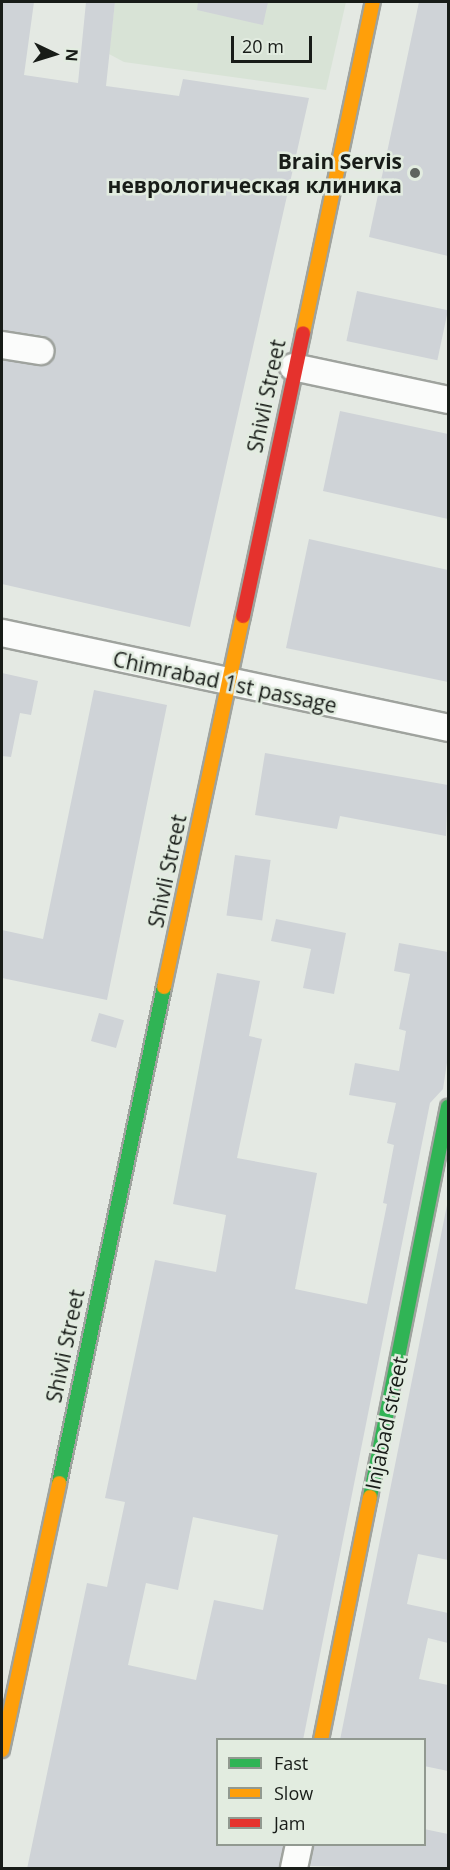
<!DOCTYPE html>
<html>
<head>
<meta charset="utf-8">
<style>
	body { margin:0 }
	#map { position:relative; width:450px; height:1870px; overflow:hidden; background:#e4e9e3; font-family:"Open Sans",sans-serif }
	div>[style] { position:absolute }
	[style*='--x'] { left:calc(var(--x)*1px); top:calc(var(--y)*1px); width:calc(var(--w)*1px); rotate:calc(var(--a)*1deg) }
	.built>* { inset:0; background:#d8e3d6 }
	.building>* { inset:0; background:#cfd3d7; transform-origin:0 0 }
	.roads { filter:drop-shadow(2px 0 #9fa39e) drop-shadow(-2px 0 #9fa39e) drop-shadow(0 2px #9fa39e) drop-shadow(0 -2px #9fa39e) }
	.street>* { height:26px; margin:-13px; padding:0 13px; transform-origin:13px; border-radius:13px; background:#fbfcfb }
	.fast>* { height:14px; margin:-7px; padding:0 7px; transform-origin:7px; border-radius:7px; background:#30b455 }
	.slow>* { height:14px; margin:-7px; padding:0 7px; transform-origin:7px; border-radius:7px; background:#ff9f0a }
	.jam>* { height:14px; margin:-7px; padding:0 7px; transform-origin:7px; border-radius:7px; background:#e5322d }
	.dots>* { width:16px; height:16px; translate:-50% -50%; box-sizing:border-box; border:3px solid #e2ece0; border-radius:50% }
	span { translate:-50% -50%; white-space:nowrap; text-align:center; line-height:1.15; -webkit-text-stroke:5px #e2ece0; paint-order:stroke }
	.poi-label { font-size:21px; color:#181c18; font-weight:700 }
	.right { translate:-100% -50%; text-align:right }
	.street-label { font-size:21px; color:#181c18 }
	.frame { position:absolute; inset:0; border:3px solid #181c18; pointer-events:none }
	.legend { position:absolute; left:216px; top:1738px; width:210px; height:108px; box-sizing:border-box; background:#e2ece0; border:2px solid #919990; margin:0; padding:8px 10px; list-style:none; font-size:18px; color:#181c18 }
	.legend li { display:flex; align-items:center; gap:12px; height:30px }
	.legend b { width:30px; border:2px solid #919990 }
	.north { position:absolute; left:24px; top:24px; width:60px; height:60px; -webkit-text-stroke:4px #e2ece0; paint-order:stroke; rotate:94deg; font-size:16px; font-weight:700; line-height:24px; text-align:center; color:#181c18 }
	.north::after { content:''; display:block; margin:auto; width:21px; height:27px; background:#181c18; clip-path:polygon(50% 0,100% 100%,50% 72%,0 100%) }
	.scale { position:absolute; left:231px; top:36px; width:81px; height:27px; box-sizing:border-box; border:3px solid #181c18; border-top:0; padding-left:8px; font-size:18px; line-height:21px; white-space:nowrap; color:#181c18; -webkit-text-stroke:4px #e2ece0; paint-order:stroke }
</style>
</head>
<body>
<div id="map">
	<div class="built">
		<i style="clip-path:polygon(115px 2px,346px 2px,326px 90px,124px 62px,109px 54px)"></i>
	</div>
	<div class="building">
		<i style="clip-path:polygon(2px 2px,34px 2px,24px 75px,78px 83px,86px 2px,115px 2px,106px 86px,179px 96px,183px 79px,309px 98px,190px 627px,2px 584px,2px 360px,46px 365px,56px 353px,44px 336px,2px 330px)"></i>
		<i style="clip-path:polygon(198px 2px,268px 2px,263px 25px,197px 10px)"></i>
		<i style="clip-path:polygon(419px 2px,448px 2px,448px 256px,369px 237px)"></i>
		<i style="left:357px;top:291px;width:93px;height:51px;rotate:12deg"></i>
		<i style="clip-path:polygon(340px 411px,448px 434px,448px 519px,323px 491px)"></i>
		<i style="clip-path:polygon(309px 539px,448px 570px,448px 682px,286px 648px)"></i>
		<i style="clip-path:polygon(2px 673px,38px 681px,31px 715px,20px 713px,11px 757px,2px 756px)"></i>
		<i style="clip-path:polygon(94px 690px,167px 705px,107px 1000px,2px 978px,2px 930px,43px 939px)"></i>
		<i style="clip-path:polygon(265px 753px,448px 785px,446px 836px,340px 816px,337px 829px,255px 815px)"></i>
		<i style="left:235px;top:855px;width:36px;height:61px;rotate:8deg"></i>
		<i style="clip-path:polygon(276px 919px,346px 933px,334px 994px,303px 988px,311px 949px,271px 941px)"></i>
		<i style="clip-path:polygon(evenodd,399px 943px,448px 952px,448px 1056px,443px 1089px,430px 1103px,303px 1740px,218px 1740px,218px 1845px,284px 1845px,279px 1869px,27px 1869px,87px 1583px,107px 1587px,125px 1502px,105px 1498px,155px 1260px,216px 1272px,226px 1215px,173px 1204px,217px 973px,260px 981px,249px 1036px,262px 1039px,237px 1158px,317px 1173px,295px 1289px,367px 1304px,387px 1204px,383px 1203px,394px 1145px,387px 1143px,396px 1103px,349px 1095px,355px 1063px,399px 1071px,406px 1031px,399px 1029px,410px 974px,394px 971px,399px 943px,193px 1517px,278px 1535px,263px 1610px,214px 1600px,196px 1680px,128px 1665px,146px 1583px,178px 1590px,193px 1517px)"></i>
		<i style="left:99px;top:1013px;width:26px;height:29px;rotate:16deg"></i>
		<i style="clip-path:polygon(448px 1200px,448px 1560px,418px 1554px,407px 1604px,448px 1613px,448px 1643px,428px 1638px,419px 1679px,448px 1685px,448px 1771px,424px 1766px,424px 1740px,340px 1740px)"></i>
		<i style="clip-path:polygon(424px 1829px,448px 1834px,448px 1869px,310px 1866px,314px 1845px,424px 1845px)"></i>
	</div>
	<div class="roads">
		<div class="street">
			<i style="--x:2;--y:345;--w:39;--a:9"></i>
			<i style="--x:293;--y:367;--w:158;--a:12"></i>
			<i style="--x:2;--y:633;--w:456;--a:12"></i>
			<i style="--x:294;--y:1868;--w:25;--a:-78"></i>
		</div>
		<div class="fast">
			<i style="--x:59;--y:1483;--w:507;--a:-78.05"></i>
			<i style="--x:370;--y:1497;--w:398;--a:-78.7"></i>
		</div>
		<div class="slow">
			<i style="--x:303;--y:333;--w:338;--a:-78.1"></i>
			<i style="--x:164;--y:987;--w:379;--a:-78"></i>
			<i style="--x:321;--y:1740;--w:248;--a:-78.6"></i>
			<i style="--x:2;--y:1750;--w:273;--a:-77.9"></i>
		</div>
		<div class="jam">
			<i style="--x:243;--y:616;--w:289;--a:-78"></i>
		</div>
	</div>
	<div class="dots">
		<i style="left:415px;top:173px;background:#5f645f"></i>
	</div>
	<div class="poi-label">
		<span class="right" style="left:402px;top:173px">Brain Servis<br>неврологическая клиника</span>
	</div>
	<div class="street-label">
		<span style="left:266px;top:396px;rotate:-78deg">Shivli Street</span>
		<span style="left:225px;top:682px;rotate:12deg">Chimrabad 1st passage</span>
		<span style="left:167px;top:871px;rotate:-78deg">Shivli Street</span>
		<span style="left:65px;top:1346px;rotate:-78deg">Shivli Street</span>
		<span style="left:386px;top:1423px;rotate:-78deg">Injаbаd street</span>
	</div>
	<div class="frame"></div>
	<ul class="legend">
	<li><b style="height:8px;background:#30b455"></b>Fast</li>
	<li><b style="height:8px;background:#ff9f0a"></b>Slow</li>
	<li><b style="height:8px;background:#e5322d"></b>Jam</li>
	</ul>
	<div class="north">N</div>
	<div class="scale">20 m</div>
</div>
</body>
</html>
